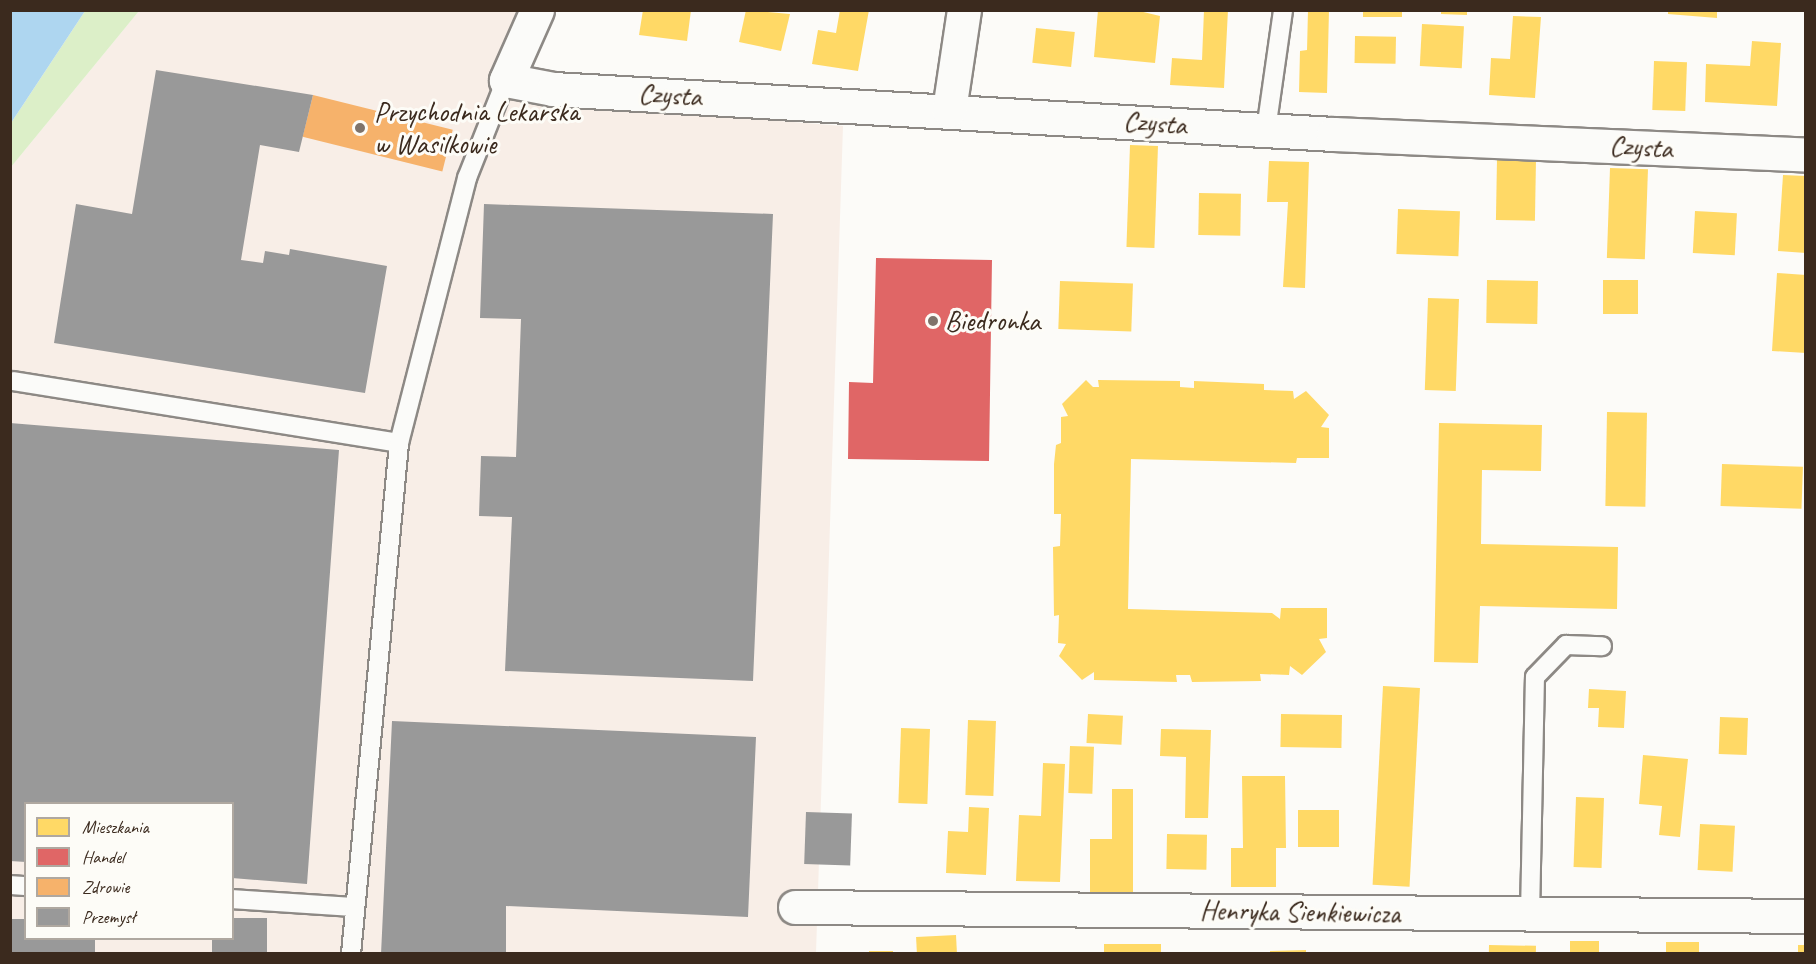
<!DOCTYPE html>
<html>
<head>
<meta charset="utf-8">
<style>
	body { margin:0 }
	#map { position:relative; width:1816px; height:964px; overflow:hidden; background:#fcfbf8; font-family:Caveat,sans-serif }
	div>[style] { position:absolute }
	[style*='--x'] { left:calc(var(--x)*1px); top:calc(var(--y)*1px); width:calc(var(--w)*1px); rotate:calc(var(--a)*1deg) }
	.built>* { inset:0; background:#f8eee7 }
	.green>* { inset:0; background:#dcefc8 }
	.water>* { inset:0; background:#aed6f0 }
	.homes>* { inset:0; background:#ffd966; transform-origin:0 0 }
	.shops>* { inset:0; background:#e06666 }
	.health>* { inset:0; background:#f6b26b; transform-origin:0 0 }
	.industry>* { inset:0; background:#999; transform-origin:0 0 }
	.roads { filter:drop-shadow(2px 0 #8d8985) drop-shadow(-2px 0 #8d8985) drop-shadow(0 2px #8d8985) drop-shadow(0 -2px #8d8985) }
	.lane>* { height:18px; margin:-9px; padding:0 9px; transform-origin:9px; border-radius:9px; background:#fbfbf9 }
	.street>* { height:33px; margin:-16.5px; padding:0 16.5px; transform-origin:16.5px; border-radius:16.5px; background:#fbfbf9 }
	.dots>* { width:16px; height:16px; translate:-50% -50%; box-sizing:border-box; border:3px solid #fdfcf7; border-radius:50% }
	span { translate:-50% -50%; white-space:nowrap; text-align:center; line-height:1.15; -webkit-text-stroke:6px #fdfcf7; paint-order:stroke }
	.street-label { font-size:28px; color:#3b2a1e }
	.poi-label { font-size:28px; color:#3b2a1e }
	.left { translate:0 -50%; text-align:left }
	.frame { position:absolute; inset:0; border:12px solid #3b2a1e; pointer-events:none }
	.legend { position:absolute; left:24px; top:802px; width:210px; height:138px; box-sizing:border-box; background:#fdfcf7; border:2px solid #afa8a0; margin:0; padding:8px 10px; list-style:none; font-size:18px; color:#3b2a1e }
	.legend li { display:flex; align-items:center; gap:12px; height:30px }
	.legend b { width:30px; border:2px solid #afa8a0 }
</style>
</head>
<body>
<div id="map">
	<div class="built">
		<i style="clip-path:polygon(evenodd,139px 11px,521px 11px,489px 98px,843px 126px,816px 953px,11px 954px,11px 167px,139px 11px,26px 804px,232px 804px,232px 938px,26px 938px,26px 804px)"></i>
	</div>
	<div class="green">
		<i style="clip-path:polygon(85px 11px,139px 11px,11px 167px,11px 123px)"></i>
	</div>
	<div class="water">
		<i style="clip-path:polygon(11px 10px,85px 11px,11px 123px,10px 11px)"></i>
	</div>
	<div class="homes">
		<i style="clip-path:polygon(643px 10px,691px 10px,687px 41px,639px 35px)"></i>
		<i style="clip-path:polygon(746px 10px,790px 14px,781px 51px,739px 42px)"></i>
		<i style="clip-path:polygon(840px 10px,869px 10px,858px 71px,812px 64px,818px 30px,836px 33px)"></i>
		<i style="clip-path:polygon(1098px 10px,1135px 10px,1160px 16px,1155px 63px,1094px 57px)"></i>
		<i style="clip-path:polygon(1204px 10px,1228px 10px,1224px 88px,1170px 85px,1172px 58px,1202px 60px)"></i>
		<i style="clip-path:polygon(1308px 10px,1329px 10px,1327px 93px,1299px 92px,1300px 51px,1307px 50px)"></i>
		<i style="left:1363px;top:10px;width:39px;height:7px"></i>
		<i style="clip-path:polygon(1441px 10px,1467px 10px,1467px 15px,1441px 14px)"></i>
		<i style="clip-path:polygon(1668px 10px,1717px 10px,1717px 18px,1668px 14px)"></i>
		<i style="clip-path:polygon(1513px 16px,1541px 17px,1535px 98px,1489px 95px,1491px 58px,1510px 59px)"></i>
		<i style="left:1422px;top:24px;width:42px;height:42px;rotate:3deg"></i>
		<i style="left:1036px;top:28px;width:39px;height:35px;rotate:6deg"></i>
		<i style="left:1355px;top:36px;width:41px;height:27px;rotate:1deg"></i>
		<i style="clip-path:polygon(1752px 41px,1781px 43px,1777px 106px,1705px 102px,1706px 64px,1750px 66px)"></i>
		<i style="left:1654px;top:61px;width:33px;height:49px;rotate:2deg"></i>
		<i style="left:1130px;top:145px;width:28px;height:102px;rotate:2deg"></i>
		<i style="left:1497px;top:159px;width:39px;height:61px;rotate:1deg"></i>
		<i style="clip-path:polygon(1269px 161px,1309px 162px,1305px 288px,1283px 287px,1288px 202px,1267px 202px)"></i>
		<i style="left:1610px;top:168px;width:38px;height:90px;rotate:2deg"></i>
		<i style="clip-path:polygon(1783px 175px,1806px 176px,1806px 253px,1778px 251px)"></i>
		<i style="left:1199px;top:193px;width:42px;height:42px;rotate:1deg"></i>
		<i style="left:1398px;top:209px;width:62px;height:45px;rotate:2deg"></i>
		<i style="left:1695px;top:211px;width:42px;height:42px;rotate:3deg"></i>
		<i style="clip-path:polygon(1777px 273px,1806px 275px,1806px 353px,1772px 351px)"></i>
		<i style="left:1487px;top:280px;width:51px;height:43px;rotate:1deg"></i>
		<i style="left:1603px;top:280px;width:35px;height:34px"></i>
		<i style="left:1060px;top:281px;width:73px;height:48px;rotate:2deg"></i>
		<i style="left:1428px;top:298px;width:31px;height:92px;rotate:2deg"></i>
		<i style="clip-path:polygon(1086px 380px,1093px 387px,1099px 387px,1098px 380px,1180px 381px,1180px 387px,1194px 388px,1194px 381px,1264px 384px,1264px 390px,1293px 391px,1294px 399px,1306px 391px,1329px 415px,1321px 427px,1329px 428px,1329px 458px,1297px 458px,1296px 463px,1131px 459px,1128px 609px,1272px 613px,1280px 619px,1281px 608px,1327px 608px,1327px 638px,1319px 639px,1326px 652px,1302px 675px,1290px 666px,1289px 675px,1260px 674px,1261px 681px,1192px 682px,1190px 675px,1176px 675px,1177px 682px,1094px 680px,1094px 672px,1082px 680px,1059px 656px,1066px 644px,1058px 643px,1059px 615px,1054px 616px,1053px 547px,1060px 546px,1061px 514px,1054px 514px,1054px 464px,1056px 445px,1061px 443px,1061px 417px,1068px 416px,1062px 404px)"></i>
		<i style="left:1607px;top:412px;width:40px;height:94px;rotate:1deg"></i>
		<i style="clip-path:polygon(1439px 423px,1542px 425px,1541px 471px,1482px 470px,1481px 544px,1618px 547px,1617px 609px,1480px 606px,1478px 663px,1434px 662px)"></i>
		<i style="left:1722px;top:464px;width:81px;height:42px;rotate:2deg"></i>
		<i style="left:1383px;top:686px;width:37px;height:199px;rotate:3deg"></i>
		<i style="clip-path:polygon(1589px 689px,1626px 691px,1624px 728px,1598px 727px,1599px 708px,1588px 708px)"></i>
		<i style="left:1088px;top:714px;width:35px;height:29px;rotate:3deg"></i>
		<i style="left:1281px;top:714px;width:61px;height:33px;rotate:1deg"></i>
		<i style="left:1720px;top:717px;width:28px;height:37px;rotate:2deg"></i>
		<i style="left:968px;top:720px;width:28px;height:75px;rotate:2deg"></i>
		<i style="left:901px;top:728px;width:29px;height:75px;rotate:2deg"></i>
		<i style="clip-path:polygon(1161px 729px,1211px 730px,1208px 818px,1185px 818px,1186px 757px,1160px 756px)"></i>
		<i style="left:1070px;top:746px;width:24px;height:47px;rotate:2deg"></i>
		<i style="clip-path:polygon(1643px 755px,1688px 759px,1680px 837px,1659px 835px,1662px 806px,1639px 804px)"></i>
		<i style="clip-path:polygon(1043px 763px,1065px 764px,1060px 882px,1016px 881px,1019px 815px,1041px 816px)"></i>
		<i style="clip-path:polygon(1242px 776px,1285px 776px,1286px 848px,1276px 848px,1276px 887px,1231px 887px,1231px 848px,1243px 848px)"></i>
		<i style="clip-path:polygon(1112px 789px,1133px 789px,1133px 892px,1090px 892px,1090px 839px,1112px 839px)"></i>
		<i style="left:1576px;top:797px;width:28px;height:70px;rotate:2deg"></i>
		<i style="clip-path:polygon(969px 807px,989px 808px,986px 875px,946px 873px,948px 831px,968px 832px)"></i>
		<i style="left:1298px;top:810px;width:41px;height:37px"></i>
		<i style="left:1700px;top:824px;width:35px;height:46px;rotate:3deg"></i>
		<i style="left:1167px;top:834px;width:40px;height:35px;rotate:1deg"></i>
		<i style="left:956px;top:935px;width:19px;height:40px;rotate:87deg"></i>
		<i style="left:1570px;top:941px;width:29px;height:13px"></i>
		<i style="left:1666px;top:942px;width:33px;height:12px"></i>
		<i style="left:1104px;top:944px;width:57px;height:10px"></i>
		<i style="left:1489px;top:945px;width:47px;height:9px;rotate:1deg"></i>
		<i style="left:1798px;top:945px;width:8px;height:9px"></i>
		<i style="clip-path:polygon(1306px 950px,1306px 954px,1270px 954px,1270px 951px)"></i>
		<i style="left:869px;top:951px;width:24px;height:3px"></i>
	</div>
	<div class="shops">
		<i style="clip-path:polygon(876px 258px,992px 260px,989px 461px,848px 459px,849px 382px,873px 383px)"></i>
	</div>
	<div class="health">
		<i style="left:313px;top:95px;width:144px;height:43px;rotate:14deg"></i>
	</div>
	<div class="industry">
		<i style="clip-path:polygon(156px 70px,313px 95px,299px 152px,260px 145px,241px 260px,263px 263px,265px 251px,289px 255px,290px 249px,387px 266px,365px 393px,54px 343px,76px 204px,132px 214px)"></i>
		<i style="clip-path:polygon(484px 204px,773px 214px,753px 681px,505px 671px,512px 517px,479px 516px,481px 456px,516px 457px,521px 319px,480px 318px)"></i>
		<i style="clip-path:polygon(10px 423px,339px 450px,307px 884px,232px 878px,232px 804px,26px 804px,26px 862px,10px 861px)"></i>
		<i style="clip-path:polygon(392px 721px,756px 737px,748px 917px,506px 906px,506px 954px,381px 954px)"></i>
		<i style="left:806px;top:812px;width:46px;height:52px;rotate:2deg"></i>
		<i style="clip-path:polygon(232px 918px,267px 918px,267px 954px,212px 954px,212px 938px,232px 938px)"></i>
		<i style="clip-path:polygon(10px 919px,26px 919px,26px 938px,95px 938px,95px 954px,10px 954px)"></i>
	</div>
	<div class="roads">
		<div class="lane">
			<i style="--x:1266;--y:130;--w:121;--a:-81.9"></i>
			<i style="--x:13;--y:381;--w:391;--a:9.1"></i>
			<i style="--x:10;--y:885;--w:16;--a:4"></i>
			<i style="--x:232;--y:899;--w:120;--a:3.8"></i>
			<i style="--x:1530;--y:914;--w:237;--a:-88.8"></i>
			<i style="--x:1535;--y:677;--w:45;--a:-45.9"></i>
			<i style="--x:1566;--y:645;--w:36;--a:2"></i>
			<i style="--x:351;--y:954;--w:513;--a:-84.63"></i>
			<i style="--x:399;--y:443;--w:274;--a:-75.6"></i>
			<i style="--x:467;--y:178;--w:105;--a:-68.3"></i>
		</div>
		<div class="street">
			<i style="--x:537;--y:10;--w:77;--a:113.9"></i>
			<i style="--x:506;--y:80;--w:48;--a:10.8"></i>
			<i style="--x:553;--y:89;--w:781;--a:3.3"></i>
			<i style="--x:1333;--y:134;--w:473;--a:2.5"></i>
			<i style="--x:949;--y:110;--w:101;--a:-81.5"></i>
			<i style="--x:795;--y:907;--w:1011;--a:0.51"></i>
		</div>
	</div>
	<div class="dots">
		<i style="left:360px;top:128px;background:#7f736a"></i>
		<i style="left:933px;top:321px;background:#7f736a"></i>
	</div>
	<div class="street-label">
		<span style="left:670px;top:95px;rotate:3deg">Czysta</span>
		<span style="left:1155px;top:123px;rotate:4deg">Czysta</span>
		<span style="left:1641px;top:147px;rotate:3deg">Czysta</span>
		<span style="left:1300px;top:912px;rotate:1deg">Henryka Sienkiewicza</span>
	</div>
	<div class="poi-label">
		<span class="left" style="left:374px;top:128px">Przychodnia Lekarska<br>w Wasilkowie</span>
		<span class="left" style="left:945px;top:321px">Biedronka</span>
	</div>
	<div class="frame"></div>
	<ul class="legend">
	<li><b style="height:16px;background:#ffd966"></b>Mieszkania</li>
	<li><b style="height:16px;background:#e06666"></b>Handel</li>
	<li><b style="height:16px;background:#f6b26b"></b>Zdrowie</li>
	<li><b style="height:16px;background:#999"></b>Przemysł</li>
	</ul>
</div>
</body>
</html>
